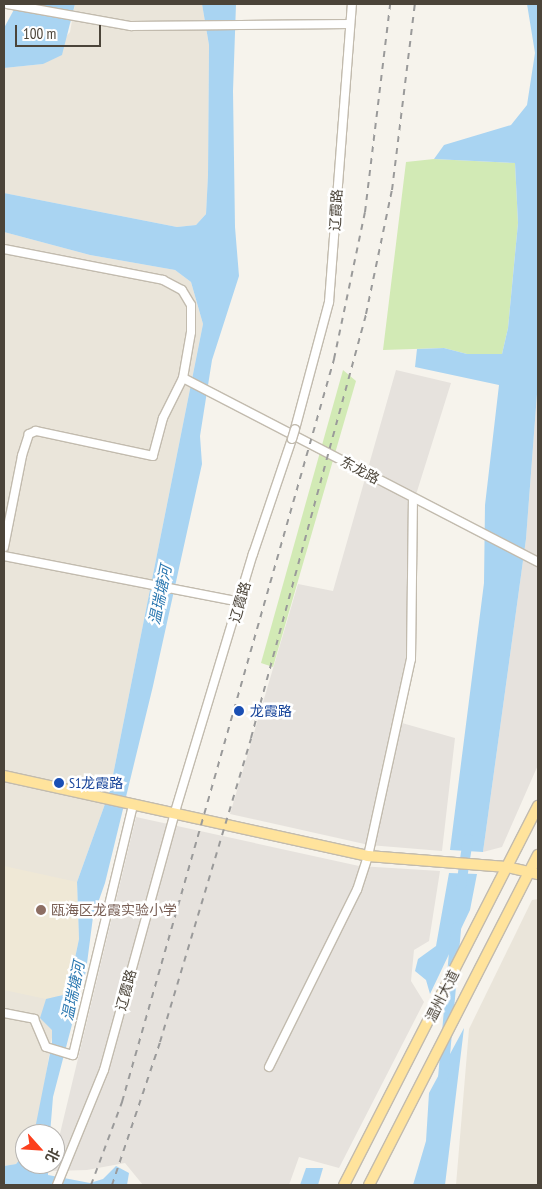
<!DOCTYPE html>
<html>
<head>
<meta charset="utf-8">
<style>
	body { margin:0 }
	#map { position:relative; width:542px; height:1189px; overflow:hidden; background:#f6f3ec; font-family:"PT Sans Narrow","Noto Sans SC",sans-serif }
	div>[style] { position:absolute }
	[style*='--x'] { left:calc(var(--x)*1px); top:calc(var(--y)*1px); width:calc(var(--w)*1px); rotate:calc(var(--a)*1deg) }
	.residential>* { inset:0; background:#eae5da }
	.industrial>* { inset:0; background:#e6e2dd }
	.education>* { inset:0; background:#efe8d6 }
	.green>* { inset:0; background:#d2eab5 }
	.water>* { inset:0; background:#a9d4f2 }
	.river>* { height:10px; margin:-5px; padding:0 5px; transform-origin:5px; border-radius:5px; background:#a9d4f2 }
	.roads { filter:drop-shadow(1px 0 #c2bbae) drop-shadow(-1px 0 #c2bbae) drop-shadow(0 1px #c2bbae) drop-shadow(0 -1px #c2bbae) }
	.minor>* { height:8px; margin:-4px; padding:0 4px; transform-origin:4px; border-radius:4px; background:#fff }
	.major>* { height:10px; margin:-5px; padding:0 5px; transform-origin:5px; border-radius:5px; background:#ffe39c }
	.rail>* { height:2px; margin-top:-1px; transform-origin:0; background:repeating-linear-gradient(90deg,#9a9a9a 0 6px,transparent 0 12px) }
	.bridges { filter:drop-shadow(1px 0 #c2bbae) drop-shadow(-1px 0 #c2bbae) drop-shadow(0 1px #c2bbae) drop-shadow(0 -1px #c2bbae) }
	.minor-bridge>* { height:8px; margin:-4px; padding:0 4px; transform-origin:4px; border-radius:4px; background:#fff }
	.dots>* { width:14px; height:14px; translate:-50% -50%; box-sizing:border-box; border:2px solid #fff; border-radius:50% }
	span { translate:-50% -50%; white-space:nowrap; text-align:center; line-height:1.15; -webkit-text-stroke:5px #fff; paint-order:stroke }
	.street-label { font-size:14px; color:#4b4439 }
	.transit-label { font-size:14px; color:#164399 }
	.left { translate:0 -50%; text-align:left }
	.education-label { font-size:14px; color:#785e54 }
	.water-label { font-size:15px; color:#2e7ab2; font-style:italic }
	.frame { position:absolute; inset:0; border:5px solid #4b4439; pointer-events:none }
	.north { position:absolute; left:15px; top:1124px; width:50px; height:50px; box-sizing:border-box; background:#fff; border:1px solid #b7b4b0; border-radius:50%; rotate:116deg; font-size:14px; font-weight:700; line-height:20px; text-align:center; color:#4b4439 }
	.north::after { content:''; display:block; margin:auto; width:18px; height:22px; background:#fc3f1d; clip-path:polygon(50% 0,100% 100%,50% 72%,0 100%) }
	.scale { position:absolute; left:15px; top:25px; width:86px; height:22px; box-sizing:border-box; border:2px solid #4b4439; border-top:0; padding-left:6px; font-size:15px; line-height:18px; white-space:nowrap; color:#4b4439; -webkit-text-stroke:4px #fff; paint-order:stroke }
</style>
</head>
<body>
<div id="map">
	<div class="residential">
		<i style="clip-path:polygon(75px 4px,202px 4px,209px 45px,208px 175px,206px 214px,196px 225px,177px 227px,4px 193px,4px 68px,43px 64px,70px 32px)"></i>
		<i style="clip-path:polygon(4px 232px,90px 255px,175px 270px,191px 282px,203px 324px,110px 790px,77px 882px,39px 1118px,34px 1134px,25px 1134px,25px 1153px,16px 1164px,4px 1166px)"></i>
		<i style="clip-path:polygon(538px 899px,538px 1185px,456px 1185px,469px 1029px,532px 900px)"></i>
	</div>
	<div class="industrial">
		<i style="clip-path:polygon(396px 370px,451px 383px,414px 501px,415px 646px,402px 723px,455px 738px,442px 851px,369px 845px,230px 814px,298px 584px,333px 591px)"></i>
		<i style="clip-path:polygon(538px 381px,538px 765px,502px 847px,483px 852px,526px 539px)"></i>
		<i style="clip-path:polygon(136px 817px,359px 866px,440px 871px,429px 941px,414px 950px,411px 981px,424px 1002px,339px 1168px,299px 1157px,289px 1185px,143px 1185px,125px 1163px,87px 1170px,51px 1171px)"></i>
	</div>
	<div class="education">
		<i style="clip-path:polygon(4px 866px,77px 882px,79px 939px,71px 977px,63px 995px,46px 999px,4px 990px)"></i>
	</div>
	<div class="green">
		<i style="clip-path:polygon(434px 159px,515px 163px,518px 223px,508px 328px,502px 354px,467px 354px,444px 348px,383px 350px,406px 162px)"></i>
		<i style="clip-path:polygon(343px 370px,356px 381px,273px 667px,261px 663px)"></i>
	</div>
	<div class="water">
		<i style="clip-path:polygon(17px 4px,75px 4px,62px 55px,43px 64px,4px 68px,4px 28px)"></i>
		<i style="clip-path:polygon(202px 4px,236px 4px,233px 91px,235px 227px,239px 276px,212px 360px,200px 436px,202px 464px,153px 686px,105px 883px,93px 917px,86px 971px,53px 1097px,50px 1134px,34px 1134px,52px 1043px,52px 1030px,40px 1018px,46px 999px,63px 995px,71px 977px,79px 939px,77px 882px,110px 790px,203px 324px,191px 282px,175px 270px,90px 255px,4px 232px,4px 193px,177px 227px,196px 225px,206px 214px,208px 175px,209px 45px)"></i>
		<i style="clip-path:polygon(527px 4px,538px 4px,538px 381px,526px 539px,483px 852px,450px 850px,484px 583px,485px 505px,499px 385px,415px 367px,417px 349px,444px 348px,467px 354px,502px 354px,508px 328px,518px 223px,515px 163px,434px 159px,444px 145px,511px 125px,527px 105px,535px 53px)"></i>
		<i style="clip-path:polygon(449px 873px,477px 874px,470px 910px,430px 994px,426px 980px,415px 971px,418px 959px,436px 946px)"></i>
		<i style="clip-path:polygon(464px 1028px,445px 1185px,413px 1185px,426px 1141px,429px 1093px)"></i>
		<i style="clip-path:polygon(25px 1153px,25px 1164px,48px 1164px,48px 1175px,90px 1183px,103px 1179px,116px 1166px,129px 1173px,127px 1185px,4px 1185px,4px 1166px,16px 1164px)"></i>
		<i style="clip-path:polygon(306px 1168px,323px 1168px,318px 1185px,300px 1185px)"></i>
	</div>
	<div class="river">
		<i style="--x:461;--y:886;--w:48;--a:-81.5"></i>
		<i style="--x:443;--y:1078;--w:151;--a:-85"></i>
	</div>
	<div class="roads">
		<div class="minor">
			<i style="--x:7;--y:4;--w:126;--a:10.1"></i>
			<i style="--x:131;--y:26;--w:219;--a:-0.5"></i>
			<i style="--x:4;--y:249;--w:162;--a:11"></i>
			<i style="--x:163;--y:280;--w:21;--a:28"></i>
			<i style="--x:182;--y:290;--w:17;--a:59"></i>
			<i style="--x:191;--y:305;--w:27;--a:90"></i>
			<i style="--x:191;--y:332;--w:47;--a:99.9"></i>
			<i style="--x:183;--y:378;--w:45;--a:116.6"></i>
			<i style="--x:163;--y:418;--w:39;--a:105"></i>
			<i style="--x:153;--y:456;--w:120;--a:-167.9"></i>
			<i style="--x:36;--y:431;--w:8;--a:157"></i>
			<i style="--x:29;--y:434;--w:23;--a:108"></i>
			<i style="--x:22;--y:456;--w:93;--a:101.2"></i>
			<i style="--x:183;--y:378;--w:400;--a:27.4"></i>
			<i style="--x:295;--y:429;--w:131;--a:-75"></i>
			<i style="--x:329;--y:302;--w:299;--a:-85.6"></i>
			<i style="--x:4;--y:556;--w:241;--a:11"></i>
			<i style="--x:4;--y:1013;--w:31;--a:11"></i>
			<i style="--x:34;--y:1019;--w:30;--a:67"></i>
			<i style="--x:46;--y:1047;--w:28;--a:17"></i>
			<i style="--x:73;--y:1055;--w:256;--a:-76.5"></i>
			<i style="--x:269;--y:1067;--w:198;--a:-63.6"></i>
			<i style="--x:357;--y:890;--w:36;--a:-72"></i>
			<i style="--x:368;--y:856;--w:202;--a:-77.7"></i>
			<i style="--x:411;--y:659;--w:160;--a:-89.3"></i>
			<i style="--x:57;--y:1185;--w:124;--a:-67.8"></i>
			<i style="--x:104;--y:1070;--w:264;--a:-74.6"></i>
			<i style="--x:174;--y:815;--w:273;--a:-73.2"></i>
			<i style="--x:253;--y:554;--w:121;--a:-71.3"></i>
		</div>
		<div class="major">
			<i style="--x:4;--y:776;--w:373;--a:12.4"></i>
			<i style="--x:368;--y:856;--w:139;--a:4.5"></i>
			<i style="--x:507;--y:867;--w:32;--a:13"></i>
			<i style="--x:344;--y:1185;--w:426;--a:-62.9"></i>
			<i style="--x:369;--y:1185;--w:371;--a:-62.9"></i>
		</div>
	</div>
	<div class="rail">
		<i style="--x:91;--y:1185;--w:89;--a:-69.5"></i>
		<i style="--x:122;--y:1102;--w:773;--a:-74.07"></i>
		<i style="--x:334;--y:359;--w:150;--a:-78.1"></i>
		<i style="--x:365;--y:212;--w:209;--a:-83.1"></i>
		<i style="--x:112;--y:1185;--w:151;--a:-71.4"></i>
		<i style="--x:160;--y:1042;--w:317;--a:-73.3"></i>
		<i style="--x:251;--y:738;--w:439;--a:-74.8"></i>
		<i style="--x:366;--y:314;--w:127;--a:-78.2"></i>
		<i style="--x:392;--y:190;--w:187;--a:-83"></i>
	</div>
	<div class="bridges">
		<div class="minor-bridge">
			<i style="--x:292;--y:439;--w:10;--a:-73"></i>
		</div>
	</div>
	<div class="dots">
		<i style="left:239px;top:711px;background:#1a4fb4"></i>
		<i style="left:59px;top:783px;background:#1a4fb4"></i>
		<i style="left:41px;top:910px;background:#8d6e63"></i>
	</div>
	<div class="street-label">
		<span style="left:336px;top:210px;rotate:-87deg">辽霞路</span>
		<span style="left:360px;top:470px;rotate:28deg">东龙路</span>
		<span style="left:240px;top:602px;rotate:-74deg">辽霞路</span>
		<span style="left:126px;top:990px;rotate:-75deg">辽霞路</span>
		<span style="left:442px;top:996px;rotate:-63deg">温州大道</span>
	</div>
	<div class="transit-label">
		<span class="left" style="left:250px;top:711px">龙霞路</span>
		<span class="left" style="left:69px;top:783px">S1龙霞路</span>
	</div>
	<div class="education-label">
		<span class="left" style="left:51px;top:910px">瓯海区龙霞实验小学</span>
	</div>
	<div class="water-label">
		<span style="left:160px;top:595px;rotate:-78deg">温瑞塘河</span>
		<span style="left:73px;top:991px;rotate:-78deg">温瑞塘河</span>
	</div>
	<div class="frame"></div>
	<div class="north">北</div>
	<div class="scale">100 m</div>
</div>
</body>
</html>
